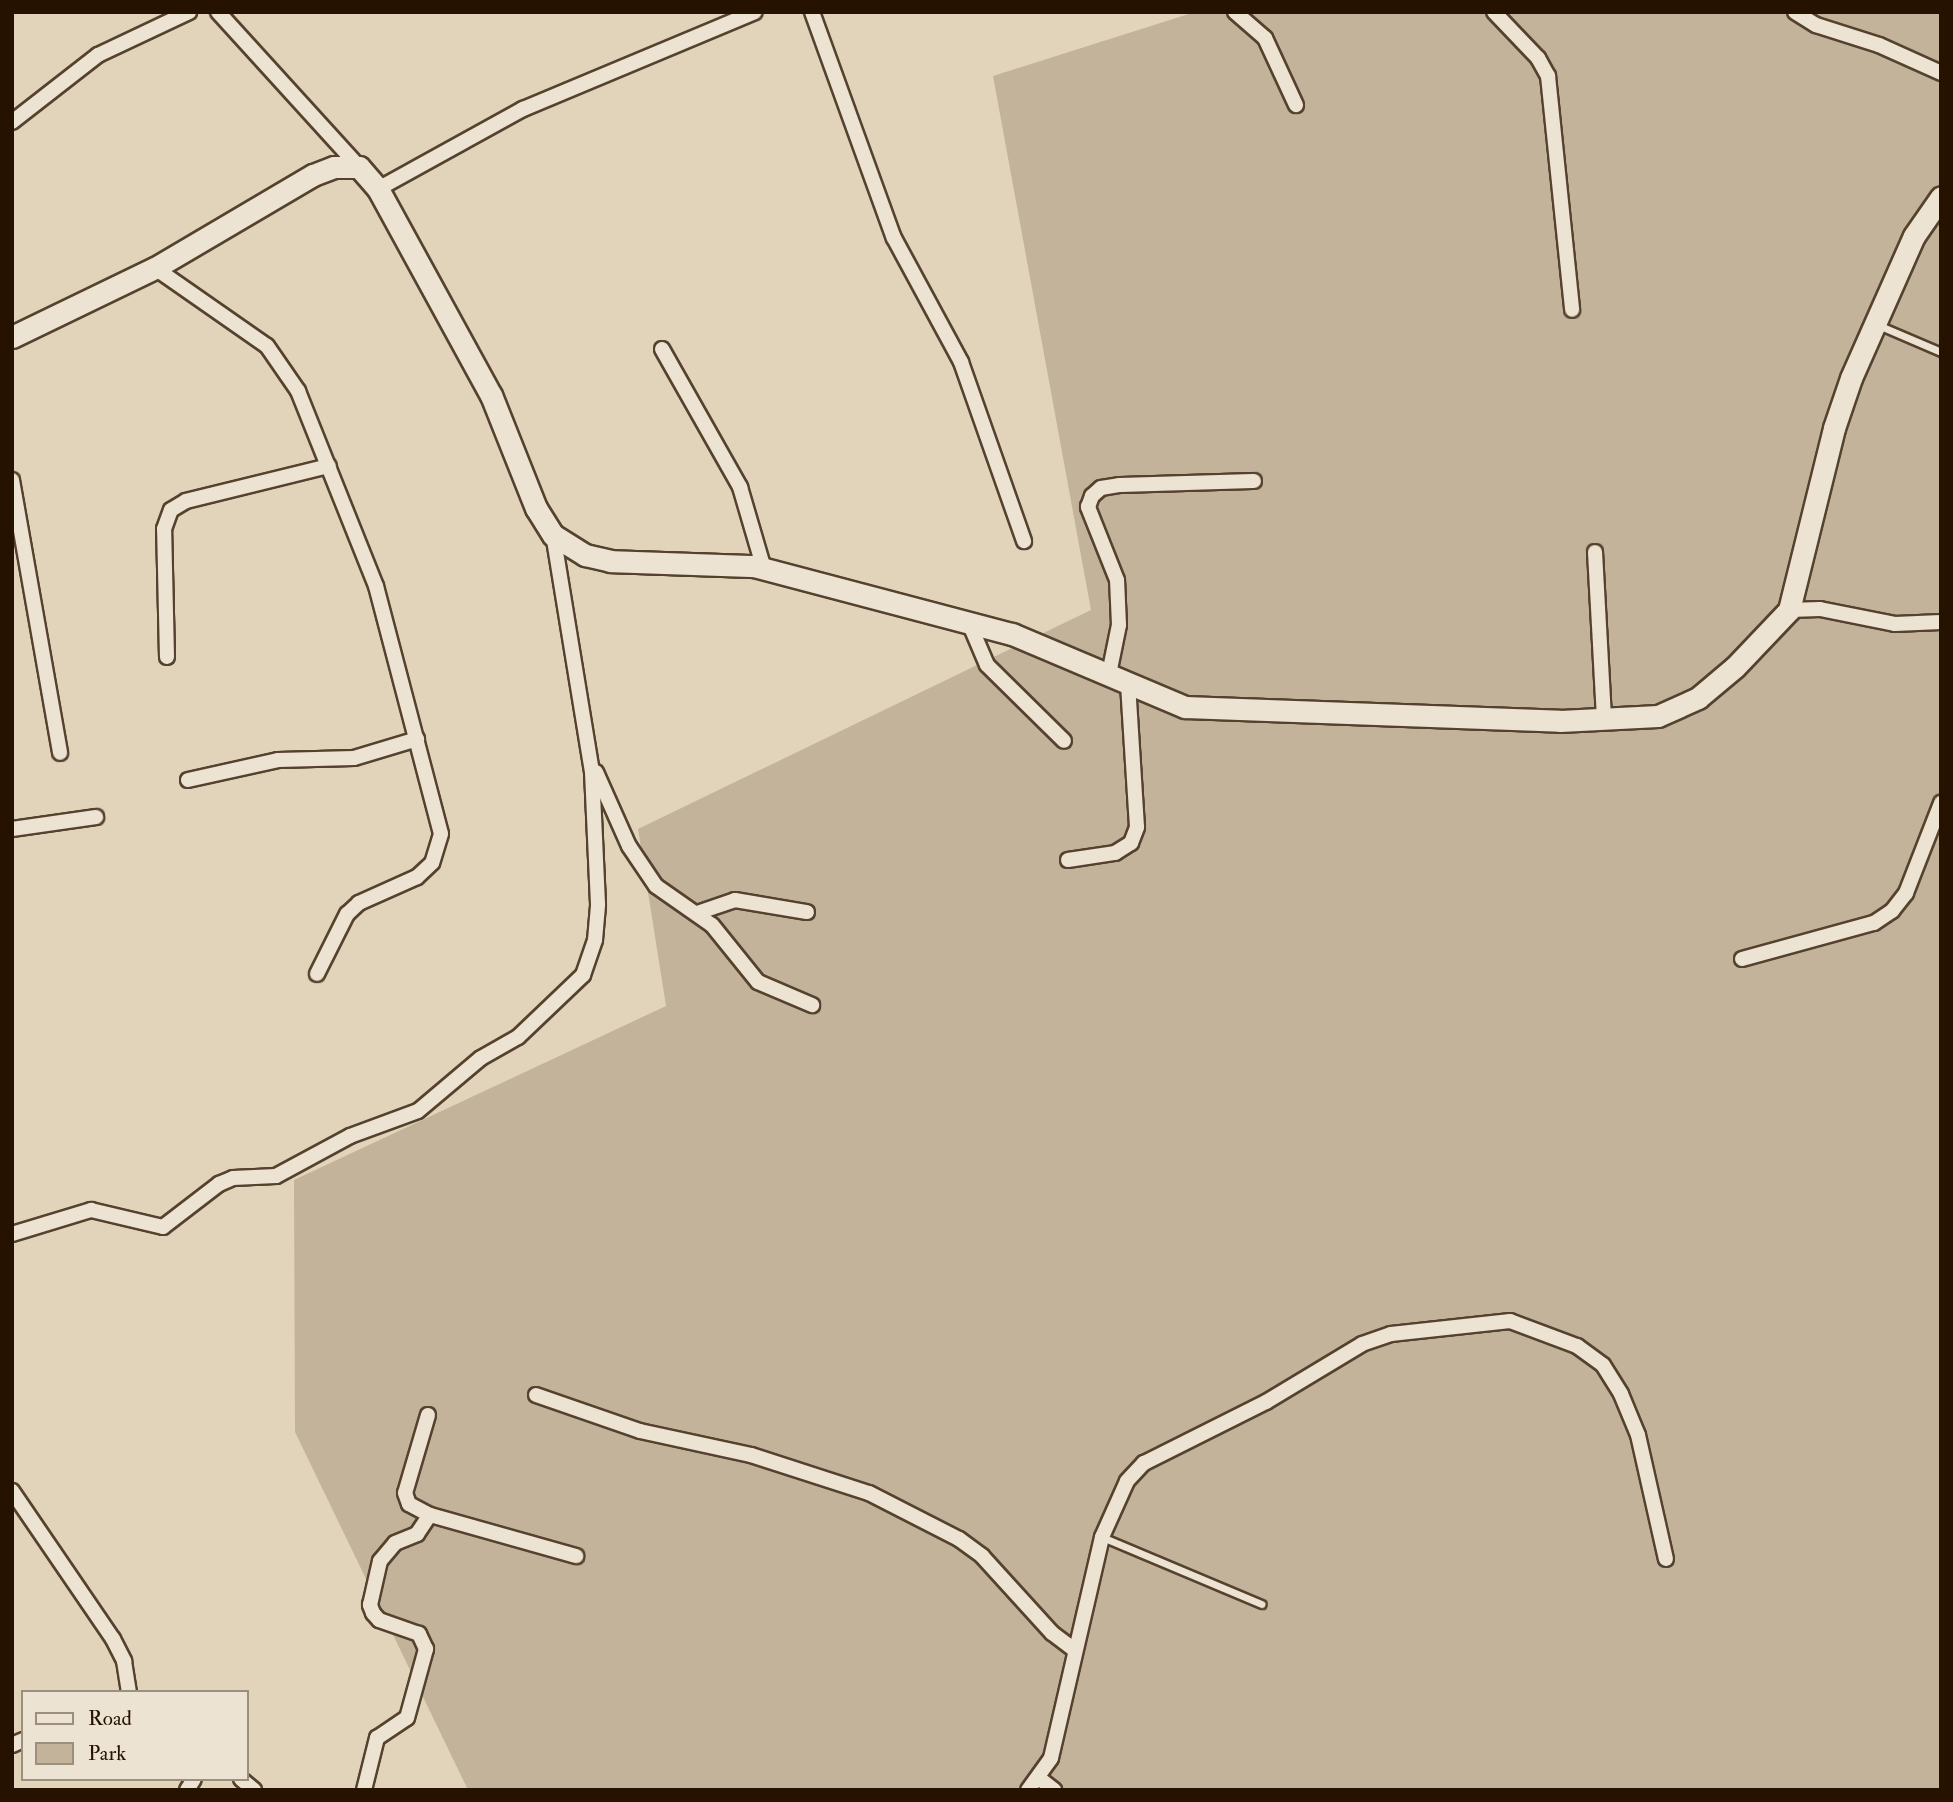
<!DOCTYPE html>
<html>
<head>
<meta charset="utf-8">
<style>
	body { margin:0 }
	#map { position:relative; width:1953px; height:1802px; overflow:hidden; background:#e2d4ba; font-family:"IM FELL Double Pica",serif }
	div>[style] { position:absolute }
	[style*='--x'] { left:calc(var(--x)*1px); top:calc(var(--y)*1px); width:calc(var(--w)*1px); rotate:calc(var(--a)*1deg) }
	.green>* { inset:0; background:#c2b39a }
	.roads { filter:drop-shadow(2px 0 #55422e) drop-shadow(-2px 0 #55422e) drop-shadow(0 2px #55422e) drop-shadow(0 -2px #55422e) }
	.lane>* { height:7px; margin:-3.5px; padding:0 3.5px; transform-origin:3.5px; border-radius:3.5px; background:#ece3d2 }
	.street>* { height:14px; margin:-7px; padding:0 7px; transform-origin:7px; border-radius:7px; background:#ece3d2 }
	.secondary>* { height:21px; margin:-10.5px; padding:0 10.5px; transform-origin:10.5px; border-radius:10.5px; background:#ece3d2 }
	span { translate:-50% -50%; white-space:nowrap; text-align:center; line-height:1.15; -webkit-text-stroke:6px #ece3d2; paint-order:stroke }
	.frame { position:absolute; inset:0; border:14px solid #261200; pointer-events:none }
	.legend { position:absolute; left:21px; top:1690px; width:228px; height:91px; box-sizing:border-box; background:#ece3d2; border:2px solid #9d8f7e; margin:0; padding:9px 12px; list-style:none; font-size:21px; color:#261200 }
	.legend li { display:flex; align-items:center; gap:14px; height:35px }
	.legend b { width:35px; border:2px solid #9d8f7e }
</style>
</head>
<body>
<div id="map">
	<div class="green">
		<i style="clip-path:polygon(1195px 12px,1941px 12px,1941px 1790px,468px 1790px,295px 1432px,294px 1180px,666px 1006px,638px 829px,1091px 610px,993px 76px)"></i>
	</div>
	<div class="roads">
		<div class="lane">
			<i style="--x:1878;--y:325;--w:69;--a:23.2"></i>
			<i style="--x:1102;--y:1537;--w:173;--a:22.8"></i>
		</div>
		<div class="street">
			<i style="--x:218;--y:12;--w:210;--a:47.7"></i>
			<i style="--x:812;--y:12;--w:240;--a:70.1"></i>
			<i style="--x:894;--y:238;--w:141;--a:61.6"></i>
			<i style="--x:961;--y:362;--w:190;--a:70.6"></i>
			<i style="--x:1235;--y:12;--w:40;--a:41"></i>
			<i style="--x:1265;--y:38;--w:74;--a:65.2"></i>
			<i style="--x:1494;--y:12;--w:64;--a:46.3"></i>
			<i style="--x:1538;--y:58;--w:21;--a:61"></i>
			<i style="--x:1548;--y:76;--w:235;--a:84.1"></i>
			<i style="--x:1795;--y:12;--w:25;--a:32"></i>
			<i style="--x:1816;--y:25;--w:66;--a:17.6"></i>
			<i style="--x:1879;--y:45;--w:68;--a:24.3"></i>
			<i style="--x:12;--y:122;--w:109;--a:-37.9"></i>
			<i style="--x:98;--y:55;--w:101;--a:-25.3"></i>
			<i style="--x:378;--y:189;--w:166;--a:-28.9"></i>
			<i style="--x:523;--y:109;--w:251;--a:-22.7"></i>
			<i style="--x:155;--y:268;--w:136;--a:34.9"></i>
			<i style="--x:267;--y:346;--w:55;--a:55.4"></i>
			<i style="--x:298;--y:391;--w:210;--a:68.2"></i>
			<i style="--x:376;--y:586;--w:256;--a:75.3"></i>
			<i style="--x:441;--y:834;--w:30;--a:107"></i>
			<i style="--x:432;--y:863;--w:21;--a:137"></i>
			<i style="--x:417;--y:877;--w:64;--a:155.9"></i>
			<i style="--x:359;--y:903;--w:16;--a:137"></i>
			<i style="--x:347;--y:914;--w:67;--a:116.6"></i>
			<i style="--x:662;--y:349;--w:159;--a:60.5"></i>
			<i style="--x:740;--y:487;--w:85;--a:73.7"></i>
			<i style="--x:12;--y:480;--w:277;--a:80"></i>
			<i style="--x:1595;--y:552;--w:168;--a:86.9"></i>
			<i style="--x:1789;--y:610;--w:31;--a:-2"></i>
			<i style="--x:1820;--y:609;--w:76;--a:11.3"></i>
			<i style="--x:1895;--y:624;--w:46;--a:-2.5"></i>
			<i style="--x:970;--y:625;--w:43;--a:67"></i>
			<i style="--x:987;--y:665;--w:108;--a:44.6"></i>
			<i style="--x:167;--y:657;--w:128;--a:-91.3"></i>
			<i style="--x:164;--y:529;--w:20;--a:-70"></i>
			<i style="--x:171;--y:510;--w:17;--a:-31"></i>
			<i style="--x:186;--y:501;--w:147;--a:-13.8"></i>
			<i style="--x:1109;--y:674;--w:50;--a:-78.5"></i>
			<i style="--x:1119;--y:625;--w:45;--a:-92.5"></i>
			<i style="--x:1117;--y:580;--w:79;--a:-111.7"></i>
			<i style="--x:1088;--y:507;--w:12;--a:-70"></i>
			<i style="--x:1092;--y:496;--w:12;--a:-42"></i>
			<i style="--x:1101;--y:488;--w:18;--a:-9"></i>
			<i style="--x:1119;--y:485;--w:135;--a:-1.7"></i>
			<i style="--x:596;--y:772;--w:81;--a:66"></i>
			<i style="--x:629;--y:846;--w:48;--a:56"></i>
			<i style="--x:656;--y:886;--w:68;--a:34.9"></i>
			<i style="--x:712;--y:925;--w:73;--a:51.1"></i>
			<i style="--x:758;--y:982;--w:59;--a:23.1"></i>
			<i style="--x:188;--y:780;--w:92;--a:-12.5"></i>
			<i style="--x:278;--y:760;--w:76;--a:-1.5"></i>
			<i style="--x:354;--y:758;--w:66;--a:-16.8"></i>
			<i style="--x:12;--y:829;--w:85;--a:-8.1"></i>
			<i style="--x:1068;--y:860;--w:48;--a:-8.5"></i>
			<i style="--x:1115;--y:853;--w:19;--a:-32"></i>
			<i style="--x:1131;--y:843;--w:17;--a:-69"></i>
			<i style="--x:1137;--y:827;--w:143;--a:-93.6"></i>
			<i style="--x:697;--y:913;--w:40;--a:-18.9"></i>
			<i style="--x:735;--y:900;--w:73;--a:9.5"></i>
			<i style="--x:1742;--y:959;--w:137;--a:-15.3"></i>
			<i style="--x:1874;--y:923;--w:22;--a:-34"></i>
			<i style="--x:1892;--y:911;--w:23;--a:-52"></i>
			<i style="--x:1906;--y:893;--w:97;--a:-68.7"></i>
			<i style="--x:12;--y:1234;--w:83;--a:-16.9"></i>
			<i style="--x:91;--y:1210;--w:74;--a:13.3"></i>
			<i style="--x:163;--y:1227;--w:71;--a:-37.5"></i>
			<i style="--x:219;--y:1184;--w:15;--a:-23"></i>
			<i style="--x:233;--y:1178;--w:43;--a:-2.7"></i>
			<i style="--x:276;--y:1176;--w:84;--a:-28.4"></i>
			<i style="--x:350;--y:1136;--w:72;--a:-20.2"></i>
			<i style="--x:418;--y:1111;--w:82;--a:-40.1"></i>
			<i style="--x:481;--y:1058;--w:43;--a:-29.6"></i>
			<i style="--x:518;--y:1037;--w:90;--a:-43.6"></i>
			<i style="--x:583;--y:975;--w:37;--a:-71"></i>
			<i style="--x:595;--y:940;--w:36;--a:-85"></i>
			<i style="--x:598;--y:904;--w:132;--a:-92.6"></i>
			<i style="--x:592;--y:772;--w:240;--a:-99.3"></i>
			<i style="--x:536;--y:1395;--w:110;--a:19.1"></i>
			<i style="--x:640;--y:1431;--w:114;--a:12.2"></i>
			<i style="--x:751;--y:1455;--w:124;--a:17.9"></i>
			<i style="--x:869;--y:1493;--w:101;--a:27.1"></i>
			<i style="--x:959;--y:1539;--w:29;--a:36"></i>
			<i style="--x:982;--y:1556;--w:104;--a:47.7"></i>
			<i style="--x:1052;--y:1633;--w:26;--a:37"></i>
			<i style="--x:428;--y:1415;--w:81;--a:106.4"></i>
			<i style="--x:405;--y:1493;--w:12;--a:70"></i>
			<i style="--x:409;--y:1504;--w:24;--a:28"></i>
			<i style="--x:430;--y:1515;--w:152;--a:15.7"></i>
			<i style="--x:12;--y:1491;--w:179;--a:55.7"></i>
			<i style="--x:113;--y:1639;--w:25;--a:63"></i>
			<i style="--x:124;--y:1661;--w:31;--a:81"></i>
			<i style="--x:12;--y:1745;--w:12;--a:-24"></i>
			<i style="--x:241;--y:1779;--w:17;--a:40"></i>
			<i style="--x:1040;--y:1779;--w:18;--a:38"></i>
			<i style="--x:187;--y:1790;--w:13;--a:-58"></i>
			<i style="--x:364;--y:1790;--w:54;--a:-76"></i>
			<i style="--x:377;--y:1738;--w:36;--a:-34"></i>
			<i style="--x:407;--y:1718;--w:72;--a:-74.6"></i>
			<i style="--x:426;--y:1649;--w:17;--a:-115"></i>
			<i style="--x:419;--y:1634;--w:42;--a:-160.7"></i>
			<i style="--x:379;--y:1620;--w:9;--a:-131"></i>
			<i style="--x:373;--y:1613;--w:9;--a:-111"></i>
			<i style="--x:370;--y:1605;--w:45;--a:-77.2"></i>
			<i style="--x:380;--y:1561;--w:23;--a:-50"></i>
			<i style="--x:395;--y:1543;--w:24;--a:-22"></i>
			<i style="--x:417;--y:1534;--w:23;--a:-56"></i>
			<i style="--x:1028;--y:1790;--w:39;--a:-54"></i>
			<i style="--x:1051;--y:1758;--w:227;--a:-77"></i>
			<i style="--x:1102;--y:1537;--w:61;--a:-65.9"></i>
			<i style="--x:1127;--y:1481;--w:25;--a:-47"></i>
			<i style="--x:1144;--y:1463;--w:136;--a:-26.6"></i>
			<i style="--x:1266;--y:1402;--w:112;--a:-31.1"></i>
			<i style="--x:1362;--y:1344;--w:31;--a:-19"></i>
			<i style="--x:1391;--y:1334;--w:120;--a:-6.2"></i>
			<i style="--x:1510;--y:1321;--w:72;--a:20.5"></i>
			<i style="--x:1577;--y:1346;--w:32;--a:36"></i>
			<i style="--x:1603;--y:1365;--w:34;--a:58"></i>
			<i style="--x:1621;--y:1394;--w:44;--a:67.5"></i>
			<i style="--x:1638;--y:1435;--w:127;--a:77.3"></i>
		</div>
		<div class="secondary">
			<i style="--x:12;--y:337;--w:159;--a:-25.8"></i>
			<i style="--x:155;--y:268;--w:183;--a:-30.5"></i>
			<i style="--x:313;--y:175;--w:22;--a:-21"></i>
			<i style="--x:334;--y:167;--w:25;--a:0"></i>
			<i style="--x:359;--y:167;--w:29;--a:49"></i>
			<i style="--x:378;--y:189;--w:235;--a:61.3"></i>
			<i style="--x:491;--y:395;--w:122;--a:68.3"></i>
			<i style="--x:536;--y:508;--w:32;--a:58"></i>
			<i style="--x:553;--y:535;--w:38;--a:32"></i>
			<i style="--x:585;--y:555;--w:26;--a:13"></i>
			<i style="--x:610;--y:561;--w:144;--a:2"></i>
			<i style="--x:754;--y:566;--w:267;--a:14.8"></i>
			<i style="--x:1012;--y:634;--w:188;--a:22.9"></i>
			<i style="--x:1185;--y:707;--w:375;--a:2.1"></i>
			<i style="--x:1560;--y:721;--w:98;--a:-2.9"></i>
			<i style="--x:1658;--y:716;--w:44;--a:-24.2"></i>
			<i style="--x:1698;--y:698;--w:48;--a:-40"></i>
			<i style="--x:1735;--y:667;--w:79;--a:-46.5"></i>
			<i style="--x:1789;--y:610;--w:187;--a:-76.1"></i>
			<i style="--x:1834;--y:428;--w:53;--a:-71.2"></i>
			<i style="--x:1851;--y:378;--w:155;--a:-66.1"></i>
			<i style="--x:1914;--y:236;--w:47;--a:-55.3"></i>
		</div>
	</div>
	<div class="frame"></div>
	<ul class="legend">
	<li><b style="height:9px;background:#ece3d2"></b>Road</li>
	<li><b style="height:19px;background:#c2b39a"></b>Park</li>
	</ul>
</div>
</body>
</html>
